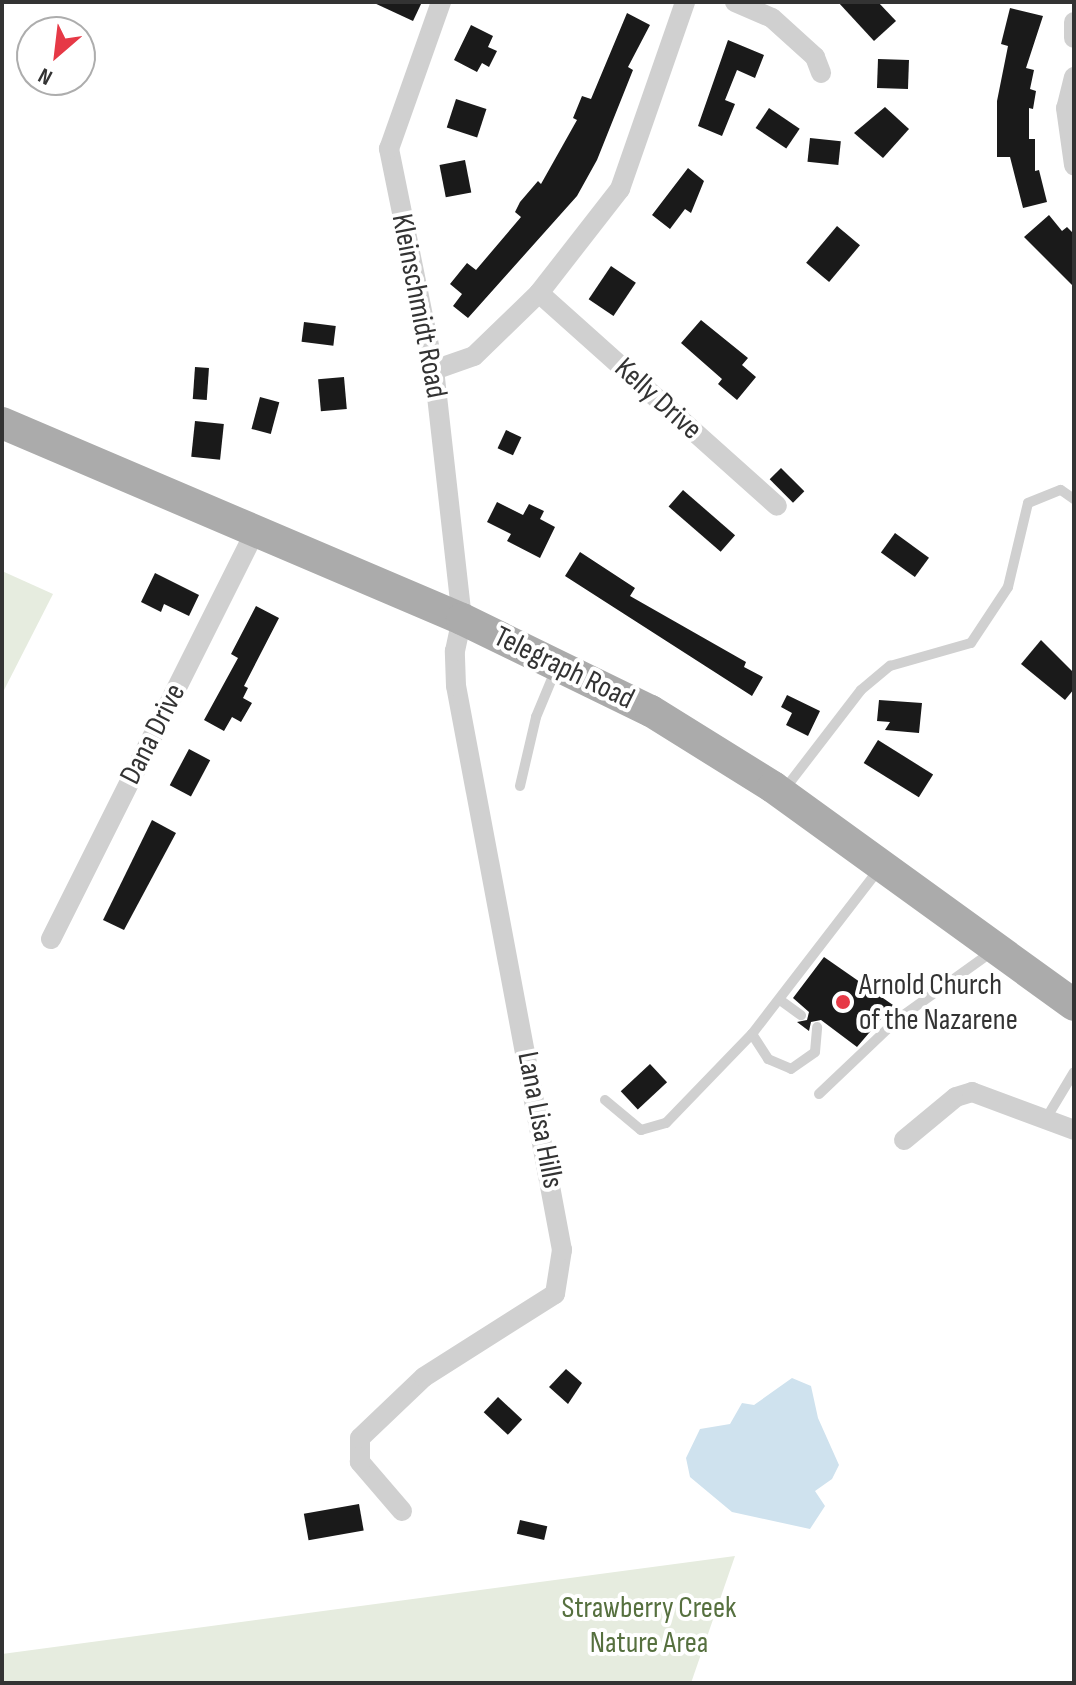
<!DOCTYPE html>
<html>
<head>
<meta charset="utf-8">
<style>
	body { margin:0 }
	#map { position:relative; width:1076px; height:1685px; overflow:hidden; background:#fff; font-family:"Sofia Sans Condensed",sans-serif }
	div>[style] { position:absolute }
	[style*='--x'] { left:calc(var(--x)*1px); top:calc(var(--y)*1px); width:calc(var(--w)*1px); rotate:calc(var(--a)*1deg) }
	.green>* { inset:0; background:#e6ecdf }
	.water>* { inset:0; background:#cfe2ee }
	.building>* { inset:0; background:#1a1a1a; transform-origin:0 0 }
	.lane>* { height:10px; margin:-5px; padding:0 5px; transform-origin:5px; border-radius:5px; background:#d0d0d0 }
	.street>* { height:20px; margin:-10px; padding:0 10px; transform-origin:10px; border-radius:10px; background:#d0d0d0 }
	.primary>* { height:32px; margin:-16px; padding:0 16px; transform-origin:16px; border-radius:16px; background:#ababab }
	.dots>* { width:22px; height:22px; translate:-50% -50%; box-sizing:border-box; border:4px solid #fff; border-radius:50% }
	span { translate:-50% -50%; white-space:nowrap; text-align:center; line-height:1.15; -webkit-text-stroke:8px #fff; paint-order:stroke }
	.street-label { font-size:30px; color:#333 }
	.poi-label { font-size:30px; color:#333 }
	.left { translate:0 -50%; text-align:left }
	.park-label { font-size:30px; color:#56703f }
	.frame { position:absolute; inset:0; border:4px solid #333; pointer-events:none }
	.north { position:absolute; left:16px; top:16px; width:80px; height:80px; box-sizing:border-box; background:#fff; border:2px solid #adadad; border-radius:50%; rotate:208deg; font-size:22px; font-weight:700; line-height:32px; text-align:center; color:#333 }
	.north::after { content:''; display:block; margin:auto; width:28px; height:36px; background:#e63946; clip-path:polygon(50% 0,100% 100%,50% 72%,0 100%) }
</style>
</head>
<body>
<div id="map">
	<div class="green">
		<i style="clip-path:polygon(2px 571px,53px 594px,2px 694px)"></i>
		<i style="clip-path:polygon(735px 1556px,691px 1683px,2px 1683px,2px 1654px)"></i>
	</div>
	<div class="water">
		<i style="clip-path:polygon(792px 1378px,811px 1386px,818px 1418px,839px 1465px,832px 1479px,815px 1491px,825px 1506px,810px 1529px,732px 1512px,690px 1477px,686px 1458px,700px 1429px,730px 1424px,742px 1403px,754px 1405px)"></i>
	</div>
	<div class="building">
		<i style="clip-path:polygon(372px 2px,422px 2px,413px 21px)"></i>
		<i style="clip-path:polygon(838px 2px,878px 2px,896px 21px,874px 41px)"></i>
		<i style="clip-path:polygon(1010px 8px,1043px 16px,1026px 68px,1034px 70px,1030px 89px,1036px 91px,1033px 109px,1029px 108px,1029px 139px,1035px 139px,1035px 171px,1039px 170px,1047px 202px,1023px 208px,1010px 157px,997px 157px,997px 101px,1008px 46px,1001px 44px)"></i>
		<i style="clip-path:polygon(627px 13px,650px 25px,628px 67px,633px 70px,597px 160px,577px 196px,468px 318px,453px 306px,462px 294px,450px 284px,467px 263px,476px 270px,521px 217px,515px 212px,520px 202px,538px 181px,541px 184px,577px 120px,573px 118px,582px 96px,591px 99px)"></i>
		<i style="clip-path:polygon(471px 25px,493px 36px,488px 47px,497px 51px,489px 67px,482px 63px,477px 72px,454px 60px)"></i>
		<i style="clip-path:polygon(728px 40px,764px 55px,755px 78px,737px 70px,725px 100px,735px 104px,722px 136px,698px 126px)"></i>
		<i style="left:878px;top:59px;width:31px;height:29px;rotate:2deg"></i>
		<i style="left:456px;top:99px;width:32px;height:30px;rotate:18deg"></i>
		<i style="clip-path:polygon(885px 107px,909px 129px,883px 158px,854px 133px)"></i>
		<i style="left:769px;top:108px;width:37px;height:24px;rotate:34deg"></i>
		<i style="left:810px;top:138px;width:31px;height:24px;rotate:6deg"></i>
		<i style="left:465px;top:160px;width:33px;height:26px;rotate:79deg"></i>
		<i style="clip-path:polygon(688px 168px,704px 181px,691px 213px,685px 209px,670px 229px,652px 215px)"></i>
		<i style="clip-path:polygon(1049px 215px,1062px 231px,1067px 227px,1074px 234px,1074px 287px,1024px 237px)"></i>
		<i style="left:837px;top:226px;width:30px;height:48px;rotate:40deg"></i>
		<i style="left:611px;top:266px;width:30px;height:40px;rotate:34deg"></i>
		<i style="clip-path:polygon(701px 320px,748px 358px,742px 365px,756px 377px,737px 400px,718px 384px,722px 379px,681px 343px)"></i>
		<i style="left:304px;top:322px;width:32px;height:20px;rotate:7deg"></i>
		<i style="left:195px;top:367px;width:14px;height:32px;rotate:4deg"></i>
		<i style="left:344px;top:377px;width:32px;height:26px;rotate:85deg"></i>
		<i style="left:260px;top:397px;width:20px;height:33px;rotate:15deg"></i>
		<i style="left:195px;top:421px;width:29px;height:36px;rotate:6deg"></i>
		<i style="left:506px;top:430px;width:17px;height:20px;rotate:25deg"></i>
		<i style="left:781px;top:468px;width:33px;height:16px;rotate:45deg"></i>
		<i style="left:683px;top:490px;width:69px;height:22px;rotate:41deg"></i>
		<i style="clip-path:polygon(497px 502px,523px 515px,529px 504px,544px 511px,540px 519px,555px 527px,540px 558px,507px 541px,511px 534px,487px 522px)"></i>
		<i style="left:895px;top:533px;width:42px;height:24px;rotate:36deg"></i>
		<i style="clip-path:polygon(580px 552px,635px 588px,630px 596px,746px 662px,744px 667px,763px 677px,752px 696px,565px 576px)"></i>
		<i style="clip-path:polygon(155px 573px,199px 595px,189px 616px,164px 604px,161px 612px,141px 602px)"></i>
		<i style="clip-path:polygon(256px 606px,279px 618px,244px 686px,248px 688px,243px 698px,252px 703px,241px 722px,232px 717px,224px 731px,204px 720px,238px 658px,231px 654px)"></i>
		<i style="clip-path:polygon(1041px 640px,1074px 673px,1074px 689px,1065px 700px,1021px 664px)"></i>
		<i style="clip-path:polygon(787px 695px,820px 711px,808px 736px,786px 725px,792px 713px,781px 707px)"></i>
		<i style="clip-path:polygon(879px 700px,922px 703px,919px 733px,885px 730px,890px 722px,877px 721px)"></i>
		<i style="left:878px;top:740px;width:65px;height:27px;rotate:32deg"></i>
		<i style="left:189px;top:749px;width:24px;height:41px;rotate:28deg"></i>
		<i style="clip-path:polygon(152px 820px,176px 833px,124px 930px,103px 920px)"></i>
		<i style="clip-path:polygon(824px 957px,893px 1005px,857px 1047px,821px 1020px,811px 1022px,809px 1031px,797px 1022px,807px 1020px,809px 1012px,793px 998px)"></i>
		<i style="left:650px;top:1064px;width:25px;height:40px;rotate:47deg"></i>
		<i style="clip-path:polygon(566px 1369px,582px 1383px,568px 1404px,549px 1387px)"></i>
		<i style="left:498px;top:1397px;width:33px;height:21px;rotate:43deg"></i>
		<i style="left:359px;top:1504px;width:27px;height:56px;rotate:80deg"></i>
		<i style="left:520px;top:1520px;width:28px;height:14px;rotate:13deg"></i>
	</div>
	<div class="lane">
		<i style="--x:520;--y:786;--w:71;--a:-76.9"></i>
		<i style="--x:536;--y:717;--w:52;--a:-67.4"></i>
		<i style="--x:784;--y:790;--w:126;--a:-52.4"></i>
		<i style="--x:861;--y:690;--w:38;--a:-40"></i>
		<i style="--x:890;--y:666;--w:84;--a:-15.9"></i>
		<i style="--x:971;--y:643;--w:67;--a:-56.5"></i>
		<i style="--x:1008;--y:587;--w:86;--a:-76.6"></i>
		<i style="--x:1028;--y:503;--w:35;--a:-22"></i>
		<i style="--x:1061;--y:490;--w:16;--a:35"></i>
		<i style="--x:780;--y:1000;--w:26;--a:36"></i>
		<i style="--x:752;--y:1034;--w:30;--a:57"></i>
		<i style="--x:768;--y:1059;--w:25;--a:23"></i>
		<i style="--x:791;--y:1069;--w:29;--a:-35"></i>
		<i style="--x:815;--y:1052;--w:25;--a:-85"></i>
		<i style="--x:819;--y:1094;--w:109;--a:-43.5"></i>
		<i style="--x:898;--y:1019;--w:117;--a:-35.6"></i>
		<i style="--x:605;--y:1100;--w:47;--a:39.8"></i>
		<i style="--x:641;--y:1130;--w:26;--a:-16"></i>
		<i style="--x:666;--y:1123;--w:124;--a:-46"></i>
		<i style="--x:752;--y:1034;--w:210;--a:-52.4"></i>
		<i style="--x:1047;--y:1117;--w:52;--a:-59"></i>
	</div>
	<div class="street">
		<i style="--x:735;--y:2;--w:40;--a:23.4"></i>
		<i style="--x:772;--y:18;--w:58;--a:42.2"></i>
		<i style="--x:815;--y:57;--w:17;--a:69"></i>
		<i style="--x:1074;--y:22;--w:16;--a:90"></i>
		<i style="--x:1074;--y:77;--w:32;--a:104"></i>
		<i style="--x:1066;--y:108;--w:58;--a:82"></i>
		<i style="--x:539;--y:293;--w:319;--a:41.8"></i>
		<i style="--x:434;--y:370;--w:42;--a:-19.3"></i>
		<i style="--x:474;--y:356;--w:91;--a:-44.1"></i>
		<i style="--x:539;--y:293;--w:132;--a:-52.1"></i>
		<i style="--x:620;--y:189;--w:198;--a:-70.8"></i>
		<i style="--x:51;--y:939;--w:457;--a:-63.4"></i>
		<i style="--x:904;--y:1140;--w:67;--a:-39.6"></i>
		<i style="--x:956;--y:1097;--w:17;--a:-17"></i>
		<i style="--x:972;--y:1092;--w:109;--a:20.4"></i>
		<i style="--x:402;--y:1511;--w:65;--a:-130.6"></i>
		<i style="--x:360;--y:1462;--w:24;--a:-90"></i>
		<i style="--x:360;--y:1438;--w:88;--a:-43.6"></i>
		<i style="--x:424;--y:1377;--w:155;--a:-32.4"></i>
		<i style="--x:555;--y:1294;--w:45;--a:-81"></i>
		<i style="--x:562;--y:1250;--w:574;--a:-100.64"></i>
		<i style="--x:456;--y:686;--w:35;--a:-92"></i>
		<i style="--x:455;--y:651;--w:33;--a:-78"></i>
		<i style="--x:462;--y:619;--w:251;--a:-96.4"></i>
		<i style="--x:434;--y:370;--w:226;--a:-101.5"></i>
		<i style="--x:389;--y:149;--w:156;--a:-70.5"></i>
	</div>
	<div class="primary">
		<i style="--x:2;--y:423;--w:500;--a:23.08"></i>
		<i style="--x:462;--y:619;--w:210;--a:26"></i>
		<i style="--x:651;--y:711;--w:144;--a:31.9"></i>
		<i style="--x:773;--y:787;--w:372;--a:35.9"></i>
	</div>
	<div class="dots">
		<i style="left:843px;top:1002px;background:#e63946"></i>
	</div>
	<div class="street-label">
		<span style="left:419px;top:306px;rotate:79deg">Kleinschmidt Road</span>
		<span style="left:658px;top:399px;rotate:42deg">Kelly Drive</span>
		<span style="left:564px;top:668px;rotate:26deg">Telegraph Road</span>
		<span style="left:153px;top:734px;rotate:-63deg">Dana Drive</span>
		<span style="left:540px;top:1120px;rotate:79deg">Lana Lisa Hills</span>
	</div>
	<div class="poi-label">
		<span class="left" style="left:859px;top:1002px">Arnold Church<br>of the Nazarene</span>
	</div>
	<div class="park-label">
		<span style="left:649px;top:1625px">Strawberry Creek<br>Nature Area</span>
	</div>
	<div class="frame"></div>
	<div class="north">N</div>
</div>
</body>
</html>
